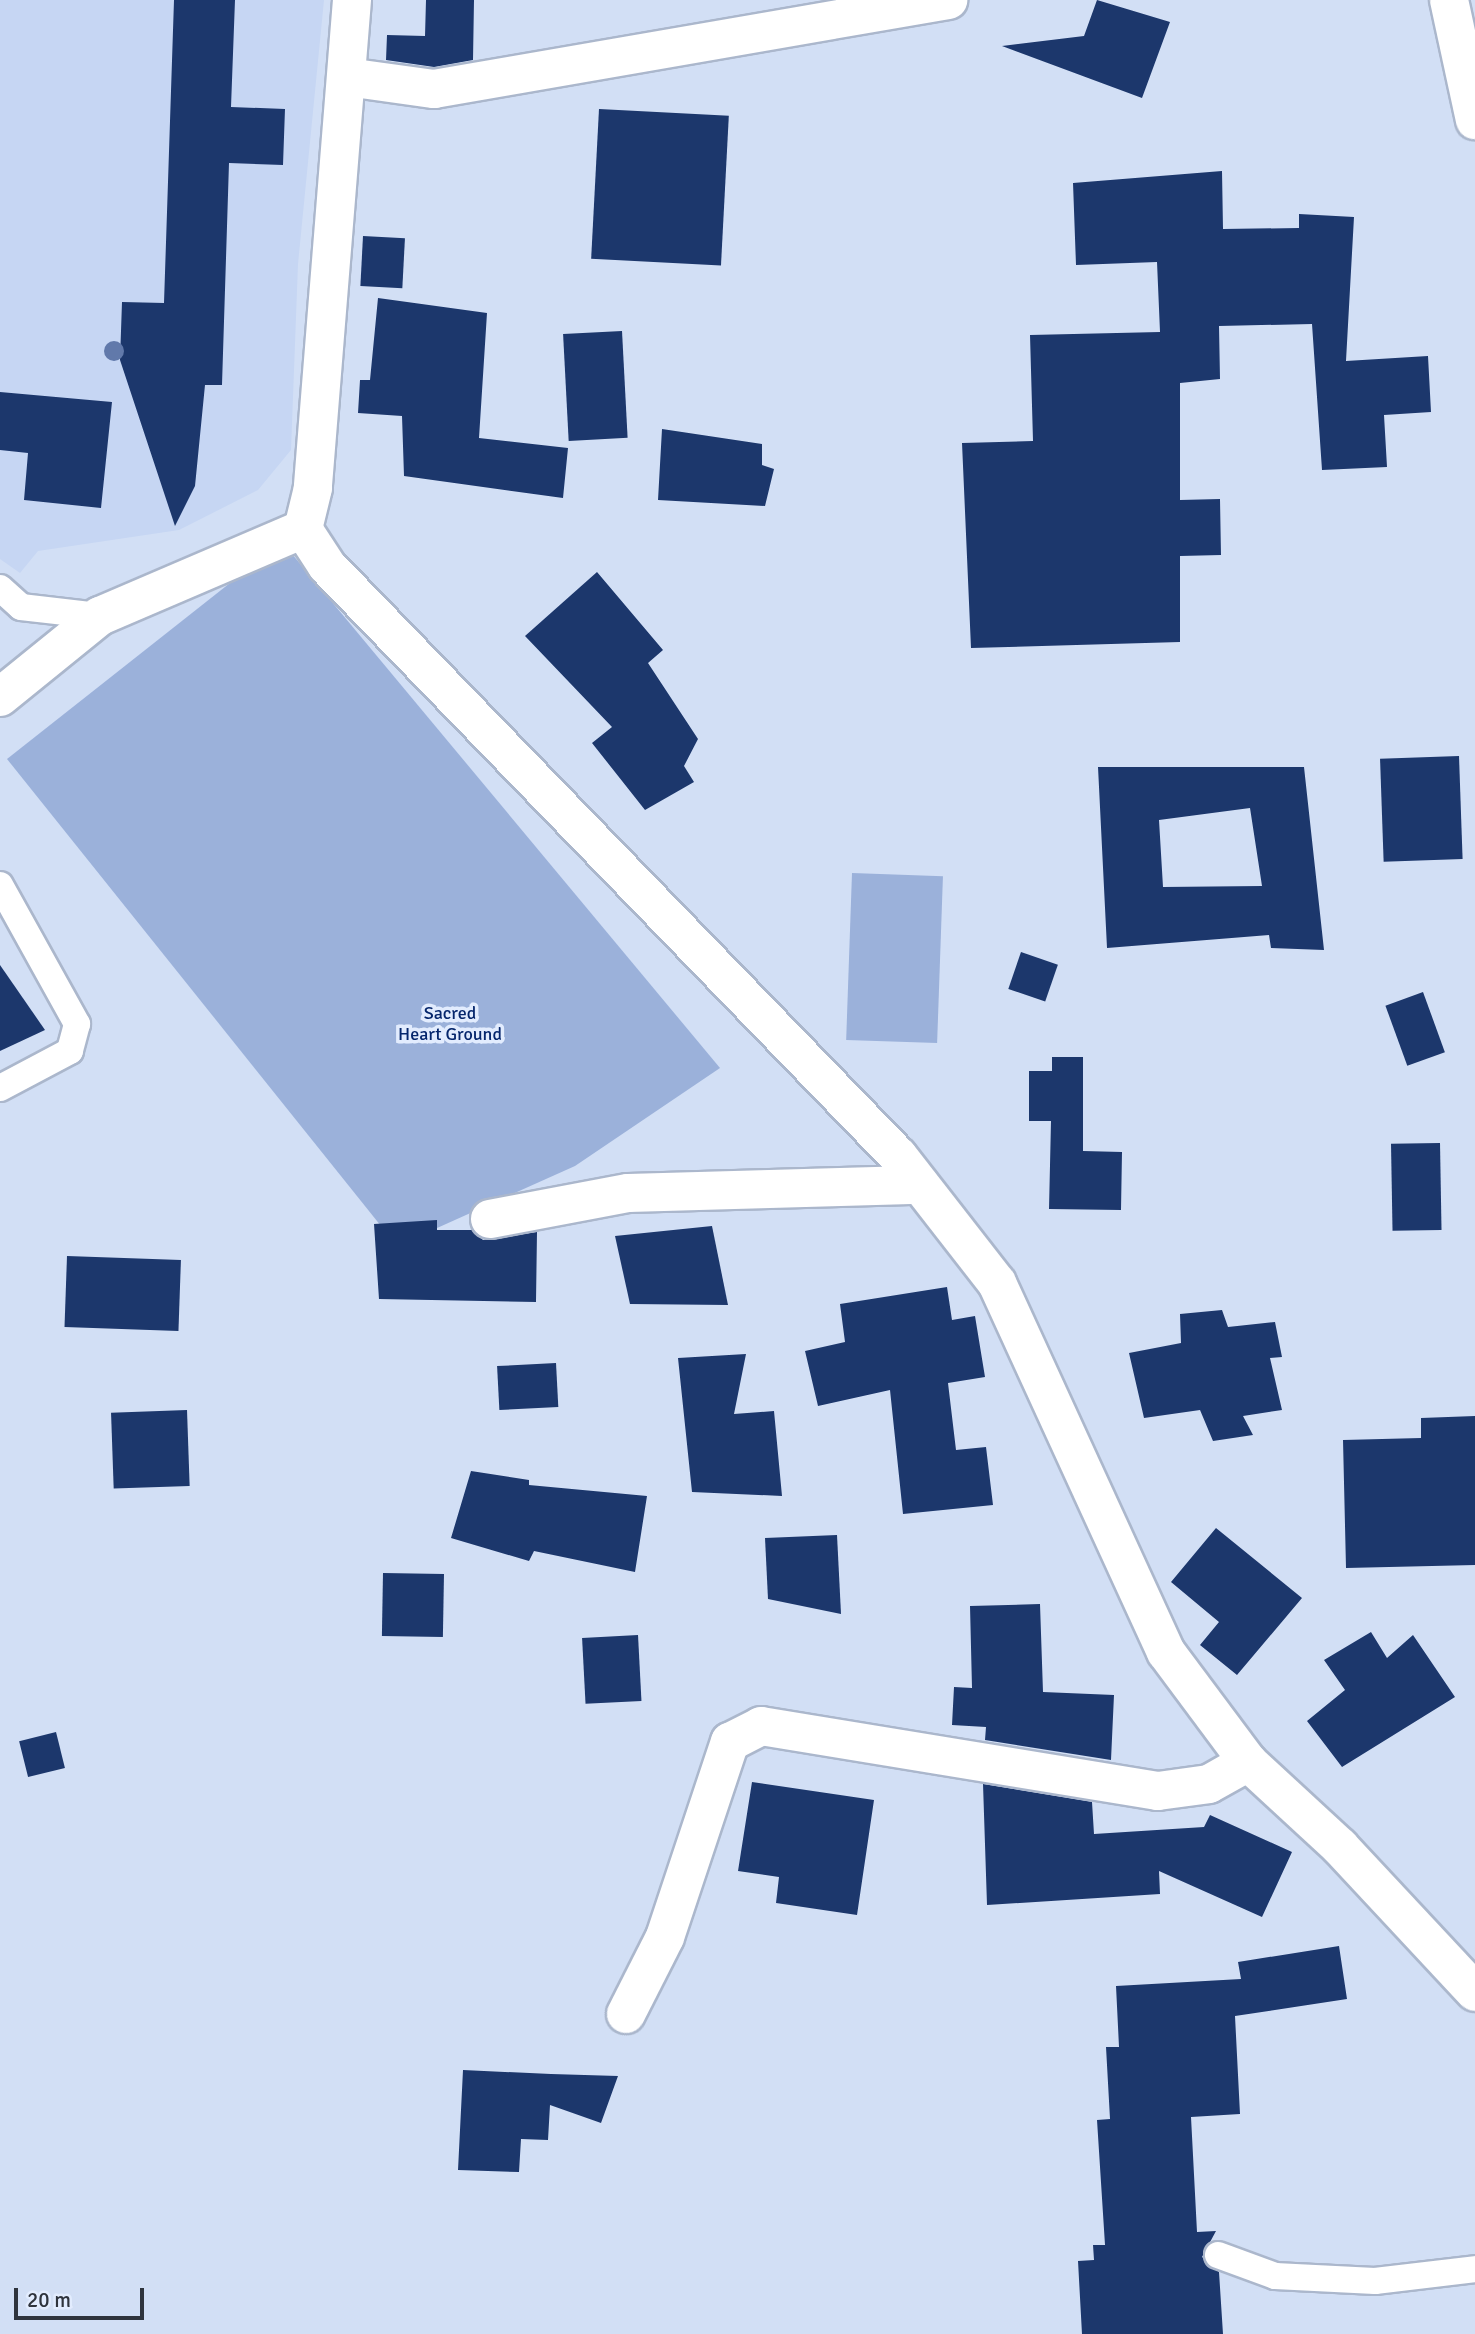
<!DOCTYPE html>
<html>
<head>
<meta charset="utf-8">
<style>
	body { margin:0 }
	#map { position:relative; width:1475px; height:2334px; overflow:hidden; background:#d2dff5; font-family:Signika,sans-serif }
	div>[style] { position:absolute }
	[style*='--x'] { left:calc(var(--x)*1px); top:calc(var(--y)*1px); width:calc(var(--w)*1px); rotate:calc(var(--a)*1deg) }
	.built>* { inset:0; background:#c6d6f3 }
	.green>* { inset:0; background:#9bb1da; transform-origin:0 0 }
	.building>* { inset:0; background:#1c376c; transform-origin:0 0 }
	.roads { filter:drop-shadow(2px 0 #abb7cc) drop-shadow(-2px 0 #abb7cc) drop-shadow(0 2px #abb7cc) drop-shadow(0 -2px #abb7cc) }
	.service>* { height:26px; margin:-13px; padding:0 13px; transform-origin:13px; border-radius:13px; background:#fff }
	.minor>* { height:38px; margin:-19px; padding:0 19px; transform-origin:19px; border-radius:19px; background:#fff }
	.tertiary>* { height:38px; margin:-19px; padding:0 19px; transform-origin:19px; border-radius:19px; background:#fff }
	.primary>* { height:38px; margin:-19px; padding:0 19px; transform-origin:19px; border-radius:19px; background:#fff }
	.trees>* { width:20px; height:20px; margin:-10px; border-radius:50%; background:#6179aa }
	span { translate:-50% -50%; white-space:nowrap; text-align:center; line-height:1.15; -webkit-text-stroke:7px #e2ecfe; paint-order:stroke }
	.park-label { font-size:18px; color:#05266c }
	.scale { position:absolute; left:14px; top:2288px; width:130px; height:32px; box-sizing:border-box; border:4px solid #2f343d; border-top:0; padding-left:9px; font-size:21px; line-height:24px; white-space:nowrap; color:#2f343d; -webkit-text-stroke:5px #e2ecfe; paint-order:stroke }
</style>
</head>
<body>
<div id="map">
	<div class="built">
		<i style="clip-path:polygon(0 0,324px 0,298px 264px,291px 450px,258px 490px,179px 530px,38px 551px,20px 573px,0 559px)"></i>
	</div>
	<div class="green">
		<i style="clip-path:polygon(282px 542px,720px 1068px,575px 1166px,397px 1246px,7px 759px)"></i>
		<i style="left:852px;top:873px;width:91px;height:167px;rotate:2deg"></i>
	</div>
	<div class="building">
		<i style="clip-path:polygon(174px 0,235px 0,231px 107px,285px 109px,283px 165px,229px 163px,222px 385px,205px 385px,195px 486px,175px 526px,120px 360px,122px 302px,164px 303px)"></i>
		<i style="clip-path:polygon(426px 0,474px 0,473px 60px,434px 67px,386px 60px,387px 35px,425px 36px)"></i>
		<i style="clip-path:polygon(1097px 0,1170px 22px,1142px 98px,1002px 46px,1084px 36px)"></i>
		<i style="left:599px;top:109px;width:130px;height:150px;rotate:3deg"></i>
		<i style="clip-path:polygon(1222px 171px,1223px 229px,1299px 228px,1299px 214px,1354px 217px,1346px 361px,1428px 356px,1431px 412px,1384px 415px,1387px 467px,1322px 470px,1312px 324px,1219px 326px,1220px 379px,1180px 383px,1180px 500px,1220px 499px,1221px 555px,1180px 556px,1180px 642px,971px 648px,962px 443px,1033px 441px,1030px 335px,1160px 332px,1157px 262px,1076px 265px,1073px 183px)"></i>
		<i style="left:363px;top:236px;width:42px;height:50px;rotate:3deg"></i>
		<i style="clip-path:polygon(378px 298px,487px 313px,479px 438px,568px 448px,563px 498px,404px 476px,402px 416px,358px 413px,360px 380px,370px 380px)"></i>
		<i style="left:622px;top:331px;width:107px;height:59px;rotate:87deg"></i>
		<i style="clip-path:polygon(0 392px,112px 402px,101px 508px,24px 500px,28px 453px,0 450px)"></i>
		<i style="clip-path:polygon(662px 429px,762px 444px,762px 465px,774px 469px,765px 506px,658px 500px)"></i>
		<i style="clip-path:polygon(597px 572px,663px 650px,648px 663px,698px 739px,684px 766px,694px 782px,645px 810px,592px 743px,612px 727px,525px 636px)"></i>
		<i style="left:1459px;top:756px;width:103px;height:79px;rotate:88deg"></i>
		<i style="clip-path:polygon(evenodd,1098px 767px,1304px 767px,1324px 950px,1271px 948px,1269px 935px,1107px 948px,1098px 767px,1250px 808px,1262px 886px,1163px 887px,1159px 820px,1250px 808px)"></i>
		<i style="left:1021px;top:952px;width:39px;height:39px;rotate:19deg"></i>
		<i style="clip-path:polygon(0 965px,45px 1030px,0 1051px)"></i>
		<i style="left:1423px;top:992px;width:64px;height:40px;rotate:70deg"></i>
		<i style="clip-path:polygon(1052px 1057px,1083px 1057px,1083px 1151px,1122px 1152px,1121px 1210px,1049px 1209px,1051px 1121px,1029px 1121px,1029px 1071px,1052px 1071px)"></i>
		<i style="left:1440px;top:1143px;width:87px;height:49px;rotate:89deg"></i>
		<i style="clip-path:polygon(437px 1220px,437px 1230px,472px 1230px,483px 1240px,537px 1232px,536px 1302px,379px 1299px,374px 1224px)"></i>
		<i style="clip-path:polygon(712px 1226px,728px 1305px,630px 1304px,615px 1236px)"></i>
		<i style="left:67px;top:1256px;width:114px;height:71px;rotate:2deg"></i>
		<i style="clip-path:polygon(947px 1287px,952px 1320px,975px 1316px,985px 1377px,948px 1383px,956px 1450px,986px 1447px,993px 1505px,903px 1514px,890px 1390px,818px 1406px,805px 1351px,845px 1342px,840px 1304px)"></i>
		<i style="clip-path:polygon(1222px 1310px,1228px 1327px,1275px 1322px,1282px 1357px,1270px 1358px,1282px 1410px,1243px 1416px,1253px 1435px,1213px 1441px,1200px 1410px,1144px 1418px,1129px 1353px,1181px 1343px,1180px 1314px)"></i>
		<i style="clip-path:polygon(746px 1354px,734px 1414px,774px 1411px,782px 1496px,692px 1492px,678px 1358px)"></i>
		<i style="left:556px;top:1363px;width:44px;height:59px;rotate:87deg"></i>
		<i style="left:187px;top:1410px;width:76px;height:76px;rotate:88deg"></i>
		<i style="clip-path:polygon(1475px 1416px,1475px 1565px,1346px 1568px,1343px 1440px,1421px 1438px,1421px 1418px)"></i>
		<i style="clip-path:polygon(471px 1471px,529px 1480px,529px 1485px,647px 1496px,635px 1572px,534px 1551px,529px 1561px,451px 1538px)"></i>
		<i style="clip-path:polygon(1216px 1528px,1302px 1598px,1237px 1675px,1200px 1645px,1219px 1622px,1171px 1582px)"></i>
		<i style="clip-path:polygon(837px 1535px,841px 1614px,768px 1599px,765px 1538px)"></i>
		<i style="left:383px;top:1573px;width:61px;height:63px;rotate:1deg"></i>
		<i style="clip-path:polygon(1040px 1604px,1043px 1692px,1114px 1695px,1111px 1760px,985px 1740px,986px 1727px,952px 1725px,954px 1687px,972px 1688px,970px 1606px)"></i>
		<i style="clip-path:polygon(1371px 1632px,1387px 1658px,1413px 1635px,1455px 1697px,1342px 1767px,1307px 1721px,1345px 1690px,1324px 1660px)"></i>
		<i style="left:638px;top:1635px;width:66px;height:56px;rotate:87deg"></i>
		<i style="left:56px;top:1732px;width:37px;height:38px;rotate:76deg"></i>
		<i style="clip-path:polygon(752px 1782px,874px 1800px,857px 1915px,776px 1903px,779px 1877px,738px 1871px)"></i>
		<i style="clip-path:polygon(983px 1784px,1092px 1802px,1094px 1834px,1204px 1827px,1210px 1815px,1292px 1852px,1262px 1917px,1159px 1871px,1160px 1894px,987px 1905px)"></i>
		<i style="clip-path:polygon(1339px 1946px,1347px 1999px,1235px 2016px,1240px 2114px,1191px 2117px,1197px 2232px,1216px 2231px,1202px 2257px,1219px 2272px,1223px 2334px,1082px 2334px,1078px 2261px,1094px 2260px,1093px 2245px,1105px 2245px,1097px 2120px,1110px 2119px,1106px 2047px,1119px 2047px,1116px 1986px,1241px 1979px,1238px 1962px)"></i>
		<i style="clip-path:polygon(463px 2070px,551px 2074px,618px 2076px,601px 2123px,550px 2105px,548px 2140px,521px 2139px,519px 2172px,458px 2170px)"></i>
	</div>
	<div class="roads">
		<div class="service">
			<i style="--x:0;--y:588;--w:28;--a:42"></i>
			<i style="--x:21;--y:607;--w:80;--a:6.5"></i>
			<i style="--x:0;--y:885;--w:159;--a:61"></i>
			<i style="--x:77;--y:1024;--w:28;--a:105"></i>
			<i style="--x:70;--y:1051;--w:79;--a:152.1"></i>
			<i style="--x:1218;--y:2255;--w:61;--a:20.2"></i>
			<i style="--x:1275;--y:2276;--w:100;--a:2.9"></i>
			<i style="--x:1375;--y:2281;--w:101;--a:-6.8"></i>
		</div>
		<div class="minor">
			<i style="--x:347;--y:77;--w:88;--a:7.9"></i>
			<i style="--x:434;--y:89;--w:522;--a:-9.82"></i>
			<i style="--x:490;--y:1219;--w:140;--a:-10.7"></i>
			<i style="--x:628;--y:1193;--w:292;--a:-1.6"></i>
			<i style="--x:626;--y:2014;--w:86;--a:-63.1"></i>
			<i style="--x:665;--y:1937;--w:206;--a:-71.6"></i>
			<i style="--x:730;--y:1742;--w:35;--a:-27"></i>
			<i style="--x:761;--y:1726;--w:402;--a:9.3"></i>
			<i style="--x:1158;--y:1791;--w:51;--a:-7.8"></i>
			<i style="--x:1209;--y:1784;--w:45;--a:-29.4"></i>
		</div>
		<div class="tertiary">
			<i style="--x:352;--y:0;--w:490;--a:94.6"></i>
			<i style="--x:313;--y:488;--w:42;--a:103.7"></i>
			<i style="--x:303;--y:529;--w:44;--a:57"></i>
			<i style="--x:327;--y:566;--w:821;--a:45.94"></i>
			<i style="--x:898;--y:1156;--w:161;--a:52.1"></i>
			<i style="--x:997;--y:1283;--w:406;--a:65.4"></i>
			<i style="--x:1166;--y:1652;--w:137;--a:53.3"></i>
			<i style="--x:1248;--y:1762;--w:125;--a:42.7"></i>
			<i style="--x:1340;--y:1847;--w:198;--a:47"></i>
			<i style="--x:0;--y:697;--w:129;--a:-39"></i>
			<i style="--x:100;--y:616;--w:221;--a:-23.2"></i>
		</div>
		<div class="primary">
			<i style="--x:1449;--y:0;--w:123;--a:77.8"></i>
		</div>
	</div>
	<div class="trees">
		<i style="left:114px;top:351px"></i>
	</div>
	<div class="park-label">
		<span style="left:450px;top:1024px">Sacred<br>Heart Ground</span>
	</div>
	<div class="scale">20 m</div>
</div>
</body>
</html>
